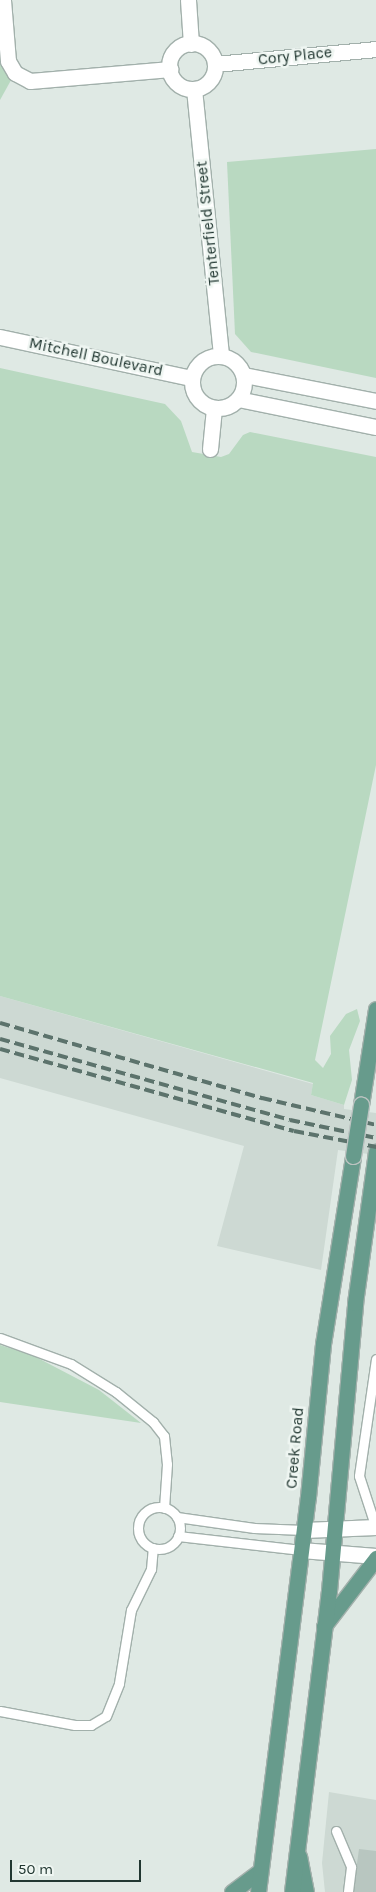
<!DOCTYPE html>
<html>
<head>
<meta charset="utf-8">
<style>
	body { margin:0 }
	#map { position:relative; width:376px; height:1892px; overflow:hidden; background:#dfe9e4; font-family:Karla,sans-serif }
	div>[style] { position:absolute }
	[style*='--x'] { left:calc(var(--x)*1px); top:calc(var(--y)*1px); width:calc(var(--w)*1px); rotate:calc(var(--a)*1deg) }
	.built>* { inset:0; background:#cdd9d3 }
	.green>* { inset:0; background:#b9d9c1 }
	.building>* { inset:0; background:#b8c6c0 }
	.roads { filter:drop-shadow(1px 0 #a2b0ab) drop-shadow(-1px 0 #a2b0ab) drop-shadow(0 1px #a2b0ab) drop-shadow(0 -1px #a2b0ab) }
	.lane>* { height:9px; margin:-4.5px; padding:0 4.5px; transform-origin:4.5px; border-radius:4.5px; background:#fff }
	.lane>.ring { margin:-4.5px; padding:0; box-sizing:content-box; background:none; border:9px solid #fff; border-radius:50% }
	.street>* { height:15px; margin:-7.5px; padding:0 7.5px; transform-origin:7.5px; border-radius:7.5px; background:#fff }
	.street>.ring { margin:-7.5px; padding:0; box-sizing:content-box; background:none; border:15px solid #fff; border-radius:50% }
	.secondary>* { height:15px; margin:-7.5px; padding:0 7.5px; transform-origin:7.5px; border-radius:7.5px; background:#fff }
	.primary>* { height:15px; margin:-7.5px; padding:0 7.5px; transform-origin:7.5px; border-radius:7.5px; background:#679b8c }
	.rail>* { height:4px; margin-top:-2px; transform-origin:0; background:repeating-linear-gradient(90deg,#5c736c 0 10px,transparent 0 15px) }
	.bridges { filter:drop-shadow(1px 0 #bcc3c1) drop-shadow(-1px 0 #bcc3c1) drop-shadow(0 1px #bcc3c1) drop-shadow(0 -1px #bcc3c1) }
	.primary-bridge>* { height:15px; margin:-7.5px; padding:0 7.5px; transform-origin:7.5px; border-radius:7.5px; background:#679b8c }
	span { translate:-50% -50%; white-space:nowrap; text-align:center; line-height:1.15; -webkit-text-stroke:5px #eff6f2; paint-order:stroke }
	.street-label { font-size:16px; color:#213731 }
	.scale { position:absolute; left:10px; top:1860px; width:131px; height:22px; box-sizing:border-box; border:2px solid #213731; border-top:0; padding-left:6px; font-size:15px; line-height:18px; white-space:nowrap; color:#213731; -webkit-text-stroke:4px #eff6f2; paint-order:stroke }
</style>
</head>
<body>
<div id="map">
	<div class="built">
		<i style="clip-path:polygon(0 996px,313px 1084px,311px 1095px,344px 1105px,344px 1109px,376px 1113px,376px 1155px,338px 1150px,321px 1270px,217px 1246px,244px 1146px,0 1078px)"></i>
		<i style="clip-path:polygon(329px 1792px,376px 1800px,376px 1892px,325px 1892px,322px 1863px)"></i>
	</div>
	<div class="green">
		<i style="clip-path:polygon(0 0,15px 73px,0 100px)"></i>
		<i style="clip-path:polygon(376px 149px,376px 378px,251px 352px,235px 334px,227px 162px)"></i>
		<i style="clip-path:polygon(0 368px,165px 404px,181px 421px,192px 452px,221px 457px,229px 454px,243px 435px,250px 432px,376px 457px,376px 765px,315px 1060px,323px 1068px,331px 1054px,330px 1036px,346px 1014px,357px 1009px,360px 1021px,349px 1050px,352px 1080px,344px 1105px,311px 1095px,313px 1083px,0 996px)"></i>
		<i style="clip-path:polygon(0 1345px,32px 1355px,99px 1390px,141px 1423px,0 1402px)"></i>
	</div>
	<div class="building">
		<i style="clip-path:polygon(359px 1849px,376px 1851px,376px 1892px,353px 1892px)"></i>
	</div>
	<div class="roads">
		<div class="lane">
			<i style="--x:0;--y:1338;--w:76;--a:20.1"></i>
			<i style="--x:71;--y:1364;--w:53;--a:31.9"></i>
			<i style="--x:116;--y:1392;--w:48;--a:39"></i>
			<i style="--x:153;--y:1422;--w:18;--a:52"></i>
			<i style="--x:164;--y:1436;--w:28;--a:84"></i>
			<i style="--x:167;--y:1464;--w:44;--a:93.9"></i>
			<i style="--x:376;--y:1359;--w:118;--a:98.3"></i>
			<i style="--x:359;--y:1476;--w:55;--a:71.9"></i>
			<i class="ring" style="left:138px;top:1507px;width:33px;height:33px"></i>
			<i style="--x:177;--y:1517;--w:78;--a:8.1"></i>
			<i style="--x:254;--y:1528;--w:50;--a:2.3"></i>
			<i style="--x:178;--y:1536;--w:124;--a:6.5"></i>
			<i style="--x:0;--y:1711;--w:76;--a:10.6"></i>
			<i style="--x:75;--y:1725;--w:16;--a:0"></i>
			<i style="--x:91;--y:1725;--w:17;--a:-31"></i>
			<i style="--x:106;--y:1716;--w:35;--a:-68"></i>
			<i style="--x:119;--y:1683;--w:74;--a:-80.7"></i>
			<i style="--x:131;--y:1610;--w:46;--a:-64"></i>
			<i style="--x:151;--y:1569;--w:21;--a:-85"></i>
			<i style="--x:336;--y:1831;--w:39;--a:67"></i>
			<i style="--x:351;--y:1867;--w:25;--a:97"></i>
		</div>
		<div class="street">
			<i style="--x:3;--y:0;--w:61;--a:85.3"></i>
			<i style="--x:8;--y:61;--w:14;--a:60"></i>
			<i style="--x:15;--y:73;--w:17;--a:28"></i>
			<i style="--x:30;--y:81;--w:141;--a:-4.9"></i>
			<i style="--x:188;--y:0;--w:44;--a:86.1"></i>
			<i class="ring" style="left:169px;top:43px;width:31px;height:31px"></i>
			<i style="--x:215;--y:64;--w:162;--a:-5.3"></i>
			<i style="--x:194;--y:89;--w:268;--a:84.2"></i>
			<i style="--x:0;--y:337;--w:196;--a:12.1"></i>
			<i class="ring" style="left:192px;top:356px;width:37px;height:37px"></i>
			<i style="--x:244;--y:375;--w:135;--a:11.1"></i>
			<i style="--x:238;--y:399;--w:141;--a:11.5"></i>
			<i style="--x:210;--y:449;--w:41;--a:-84.4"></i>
		</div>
		<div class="secondary">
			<i style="--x:304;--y:1530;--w:72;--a:-2.4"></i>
			<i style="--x:301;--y:1550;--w:75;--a:4.6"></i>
		</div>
		<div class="primary">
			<i style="--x:361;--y:1105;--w:97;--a:-81.1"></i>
			<i style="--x:324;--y:1626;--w:86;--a:-52.6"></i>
			<i style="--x:299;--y:1856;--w:37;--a:79"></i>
			<i style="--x:232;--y:1892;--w:35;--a:-37"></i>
			<i style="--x:258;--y:1892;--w:398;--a:-82.8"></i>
			<i style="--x:308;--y:1497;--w:154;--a:-84.4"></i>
			<i style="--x:323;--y:1344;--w:190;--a:-80.9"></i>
			<i style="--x:292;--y:1892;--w:303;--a:-83"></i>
			<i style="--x:329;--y:1591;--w:289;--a:-84.8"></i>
			<i style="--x:355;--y:1303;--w:153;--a:-82.1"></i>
		</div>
	</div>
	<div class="rail">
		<i style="--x:0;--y:1023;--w:273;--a:16"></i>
		<i style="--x:262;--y:1098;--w:117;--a:13.3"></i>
		<i style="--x:0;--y:1039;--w:301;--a:15.6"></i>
		<i style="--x:290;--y:1120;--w:88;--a:11.8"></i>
		<i style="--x:0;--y:1049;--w:305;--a:15.6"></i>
		<i style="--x:294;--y:1131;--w:84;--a:11"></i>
	</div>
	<div class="bridges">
		<div class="primary-bridge">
			<i style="--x:353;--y:1156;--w:52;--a:-81.1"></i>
		</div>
	</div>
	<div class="street-label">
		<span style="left:295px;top:56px;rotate:-6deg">Cory Place</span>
		<span style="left:208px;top:223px;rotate:-96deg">Tenterfield Street</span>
		<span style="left:96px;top:357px;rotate:12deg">Mitchell Boulevard</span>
		<span style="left:295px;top:1448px;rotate:-85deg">Creek Road</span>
	</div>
	<div class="scale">50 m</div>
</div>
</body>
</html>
